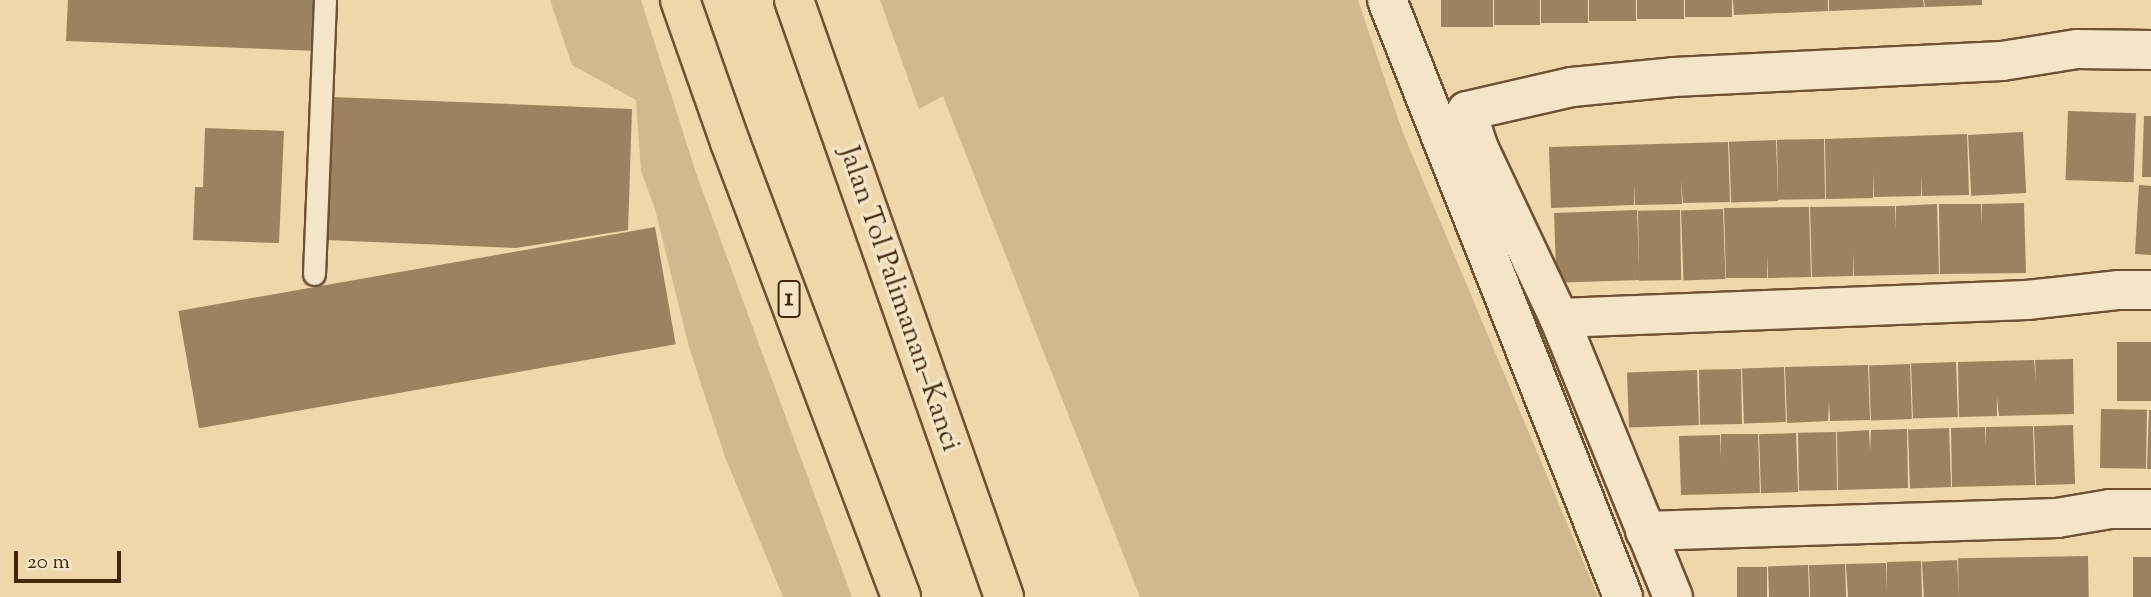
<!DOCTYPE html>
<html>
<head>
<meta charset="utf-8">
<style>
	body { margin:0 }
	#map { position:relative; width:2151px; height:597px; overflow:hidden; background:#eed7aa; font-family:"Sorts Mill Goudy",serif }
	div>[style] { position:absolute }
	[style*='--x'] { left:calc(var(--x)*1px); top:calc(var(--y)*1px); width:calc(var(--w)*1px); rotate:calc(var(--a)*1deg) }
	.green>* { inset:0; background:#d1b98f }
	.building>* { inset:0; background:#9c825e; transform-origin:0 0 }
	.roads { filter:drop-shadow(2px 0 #6e5233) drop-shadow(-2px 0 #6e5233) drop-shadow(0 2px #6e5233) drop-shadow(0 -2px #6e5233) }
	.lane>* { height:21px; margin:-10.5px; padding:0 10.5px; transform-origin:10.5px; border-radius:10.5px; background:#f4e5c8 }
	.street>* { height:38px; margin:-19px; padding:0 19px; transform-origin:19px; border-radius:19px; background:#f4e5c8 }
	.highway>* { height:38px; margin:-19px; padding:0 19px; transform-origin:19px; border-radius:19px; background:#eed7aa }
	span { translate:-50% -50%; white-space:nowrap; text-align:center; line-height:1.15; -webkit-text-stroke:7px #f4e5c8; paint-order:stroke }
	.shield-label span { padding:2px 5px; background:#f4e5c8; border:2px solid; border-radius:5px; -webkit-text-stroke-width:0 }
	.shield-label { font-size:26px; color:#43260b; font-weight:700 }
	.street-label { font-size:28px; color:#43260b }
	.scale { position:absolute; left:14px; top:551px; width:107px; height:32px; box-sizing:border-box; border:4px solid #43260b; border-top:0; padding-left:9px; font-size:21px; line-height:24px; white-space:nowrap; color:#43260b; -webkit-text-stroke:5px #f4e5c8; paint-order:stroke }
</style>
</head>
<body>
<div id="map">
	<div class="green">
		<i style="clip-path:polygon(550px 0,641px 0,696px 173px,852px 597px,783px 597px,725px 457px,689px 347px,655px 209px,641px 171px,636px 100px,572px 65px)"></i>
		<i style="clip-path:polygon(880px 0,1358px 0,1403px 133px,1598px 597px,1140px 597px,943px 96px,919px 109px)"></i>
	</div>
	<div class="building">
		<i style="clip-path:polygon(68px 0,319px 0,317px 51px,66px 41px)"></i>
		<i style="left:1441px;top:0;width:52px;height:27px"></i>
		<i style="left:1494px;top:0;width:46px;height:25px"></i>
		<i style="left:1541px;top:0;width:47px;height:23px"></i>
		<i style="left:1589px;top:0;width:47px;height:21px"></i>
		<i style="left:1637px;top:0;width:47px;height:19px"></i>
		<i style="left:1685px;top:0;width:47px;height:17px"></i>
		<i style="clip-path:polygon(1733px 0,1828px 0,1828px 11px,1734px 15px)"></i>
		<i style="clip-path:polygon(1829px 0,1923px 0,1924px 7px,1829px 11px)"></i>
		<i style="clip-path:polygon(1924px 0,1982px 0,1982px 5px,1925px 7px)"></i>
		<i style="clip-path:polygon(332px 97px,632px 109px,628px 230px,516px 248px,326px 240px)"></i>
		<i style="left:2068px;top:111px;width:68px;height:69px;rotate:2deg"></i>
		<i style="clip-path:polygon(2144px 116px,2151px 116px,2151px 177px,2142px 177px)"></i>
		<i style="clip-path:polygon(205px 128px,284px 131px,279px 243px,193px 240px,195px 187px,203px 187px)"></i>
		<i style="left:2023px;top:132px;width:61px;height:55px;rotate:87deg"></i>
		<i style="clip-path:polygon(1967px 134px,1969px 195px,1922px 196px,1922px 176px,1921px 196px,1874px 197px,1873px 173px,1873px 198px,1826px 199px,1825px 139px)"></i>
		<i style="left:1824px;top:139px;width:60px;height:47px;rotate:89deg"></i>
		<i style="left:1776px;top:140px;width:61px;height:47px;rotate:88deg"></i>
		<i style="clip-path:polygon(1728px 142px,1730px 202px,1683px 203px,1681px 179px,1682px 204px,1635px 205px,1634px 184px,1634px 205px,1551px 208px,1549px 147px)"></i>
		<i style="clip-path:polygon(2139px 185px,2151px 186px,2151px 255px,2135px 254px)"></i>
		<i style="clip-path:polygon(2024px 203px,2026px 273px,1940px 274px,1939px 204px,1981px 204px,1981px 226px,1982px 204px)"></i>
		<i style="clip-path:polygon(1937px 204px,1939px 274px,1854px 276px,1853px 253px,1853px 276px,1812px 277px,1810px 207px,1895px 206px,1896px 230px,1896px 206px)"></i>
		<i style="clip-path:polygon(1809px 207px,1811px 277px,1768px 278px,1768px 254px,1767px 278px,1726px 278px,1724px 208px)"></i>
		<i style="left:1723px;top:209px;width:70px;height:42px;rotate:88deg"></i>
		<i style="left:1637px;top:210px;width:70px;height:83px;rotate:88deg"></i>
		<i style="left:1680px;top:210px;width:70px;height:42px;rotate:89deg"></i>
		<i style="left:655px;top:227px;width:119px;height:484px;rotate:80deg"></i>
		<i style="left:2117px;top:342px;width:34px;height:59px"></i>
		<i style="clip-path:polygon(2073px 359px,2074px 414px,1999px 416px,1997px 397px,1997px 416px,1959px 417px,1958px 362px,2034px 360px,2036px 383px,2035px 360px)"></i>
		<i style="left:1956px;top:362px;width:55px;height:45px;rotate:88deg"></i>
		<i style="left:1910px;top:364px;width:55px;height:41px;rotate:88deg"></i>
		<i style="clip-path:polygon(1868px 365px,1870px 420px,1830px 421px,1829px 402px,1828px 421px,1787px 423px,1785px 367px)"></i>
		<i style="left:1784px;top:367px;width:55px;height:42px;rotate:88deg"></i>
		<i style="left:1741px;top:369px;width:55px;height:42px;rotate:89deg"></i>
		<i style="left:1697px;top:370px;width:55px;height:70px;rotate:88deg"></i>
		<i style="left:2101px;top:409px;width:46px;height:59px;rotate:1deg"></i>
		<i style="clip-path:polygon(2149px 410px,2151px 410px,2151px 469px,2147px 469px)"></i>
		<i style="left:2073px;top:425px;width:59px;height:39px;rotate:88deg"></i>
		<i style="clip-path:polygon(2033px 426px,2035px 485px,1952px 487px,1951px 428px,1985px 427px,1986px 447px,1986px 427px)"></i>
		<i style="left:1949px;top:428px;width:59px;height:41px;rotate:88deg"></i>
		<i style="clip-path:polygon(1907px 429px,1908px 488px,1838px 490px,1837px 432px,1869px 430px,1870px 451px,1871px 430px)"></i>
		<i style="left:1836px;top:432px;width:58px;height:38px;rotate:89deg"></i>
		<i style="left:1796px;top:433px;width:59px;height:37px;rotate:88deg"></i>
		<i style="clip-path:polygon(1721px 434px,1758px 434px,1760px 493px,1681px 495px,1679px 436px,1720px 435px,1721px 459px)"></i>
		<i style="left:2088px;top:556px;width:41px;height:130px;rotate:89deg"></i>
		<i style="left:2133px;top:557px;width:18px;height:40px"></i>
		<i style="left:1957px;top:560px;width:37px;height:35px;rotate:87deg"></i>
		<i style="clip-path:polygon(1921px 561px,1922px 597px,1848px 597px,1846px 564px,1886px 563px,1887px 591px,1887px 562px)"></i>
		<i style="left:1845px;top:564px;width:33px;height:36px;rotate:88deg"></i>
		<i style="left:1808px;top:565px;width:32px;height:40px;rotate:88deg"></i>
		<i style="left:1737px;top:567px;width:30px;height:30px"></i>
	</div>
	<div class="roads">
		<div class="lane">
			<i style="--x:314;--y:274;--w:274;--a:-87.7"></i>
		</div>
		<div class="street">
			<i style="--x:1387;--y:0;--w:642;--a:68.43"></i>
			<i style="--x:1559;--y:318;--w:468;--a:-2.2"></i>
			<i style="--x:2027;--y:300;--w:93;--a:-6.2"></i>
			<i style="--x:2119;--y:290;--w:32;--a:0"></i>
			<i style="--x:1645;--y:531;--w:412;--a:-1.8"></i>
			<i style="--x:2057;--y:518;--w:54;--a:-9.6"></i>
			<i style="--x:2110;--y:509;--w:41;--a:0"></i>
			<i style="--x:1673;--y:597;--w:301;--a:-112.2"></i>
			<i style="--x:1559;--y:318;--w:187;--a:-115.3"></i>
			<i style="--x:1479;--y:149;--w:40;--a:-108"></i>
			<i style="--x:1467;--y:111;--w:108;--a:-12.9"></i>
			<i style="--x:1572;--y:87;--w:102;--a:-5.6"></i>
			<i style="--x:1674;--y:77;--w:328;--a:-2.8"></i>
			<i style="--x:2002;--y:61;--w:76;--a:-9.1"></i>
			<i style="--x:2077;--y:49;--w:74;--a:0.8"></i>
		</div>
		<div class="highway">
			<i style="--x:680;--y:0;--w:151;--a:70.6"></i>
			<i style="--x:730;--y:142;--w:486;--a:69.4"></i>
			<i style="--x:794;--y:0;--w:633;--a:70.62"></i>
		</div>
	</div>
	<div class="shield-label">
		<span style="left:789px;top:299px">1</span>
	</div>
	<div class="street-label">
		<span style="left:899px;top:299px;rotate:71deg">Jalan Tol Palimanan–Kanci</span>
	</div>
	<div class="scale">20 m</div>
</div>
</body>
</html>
